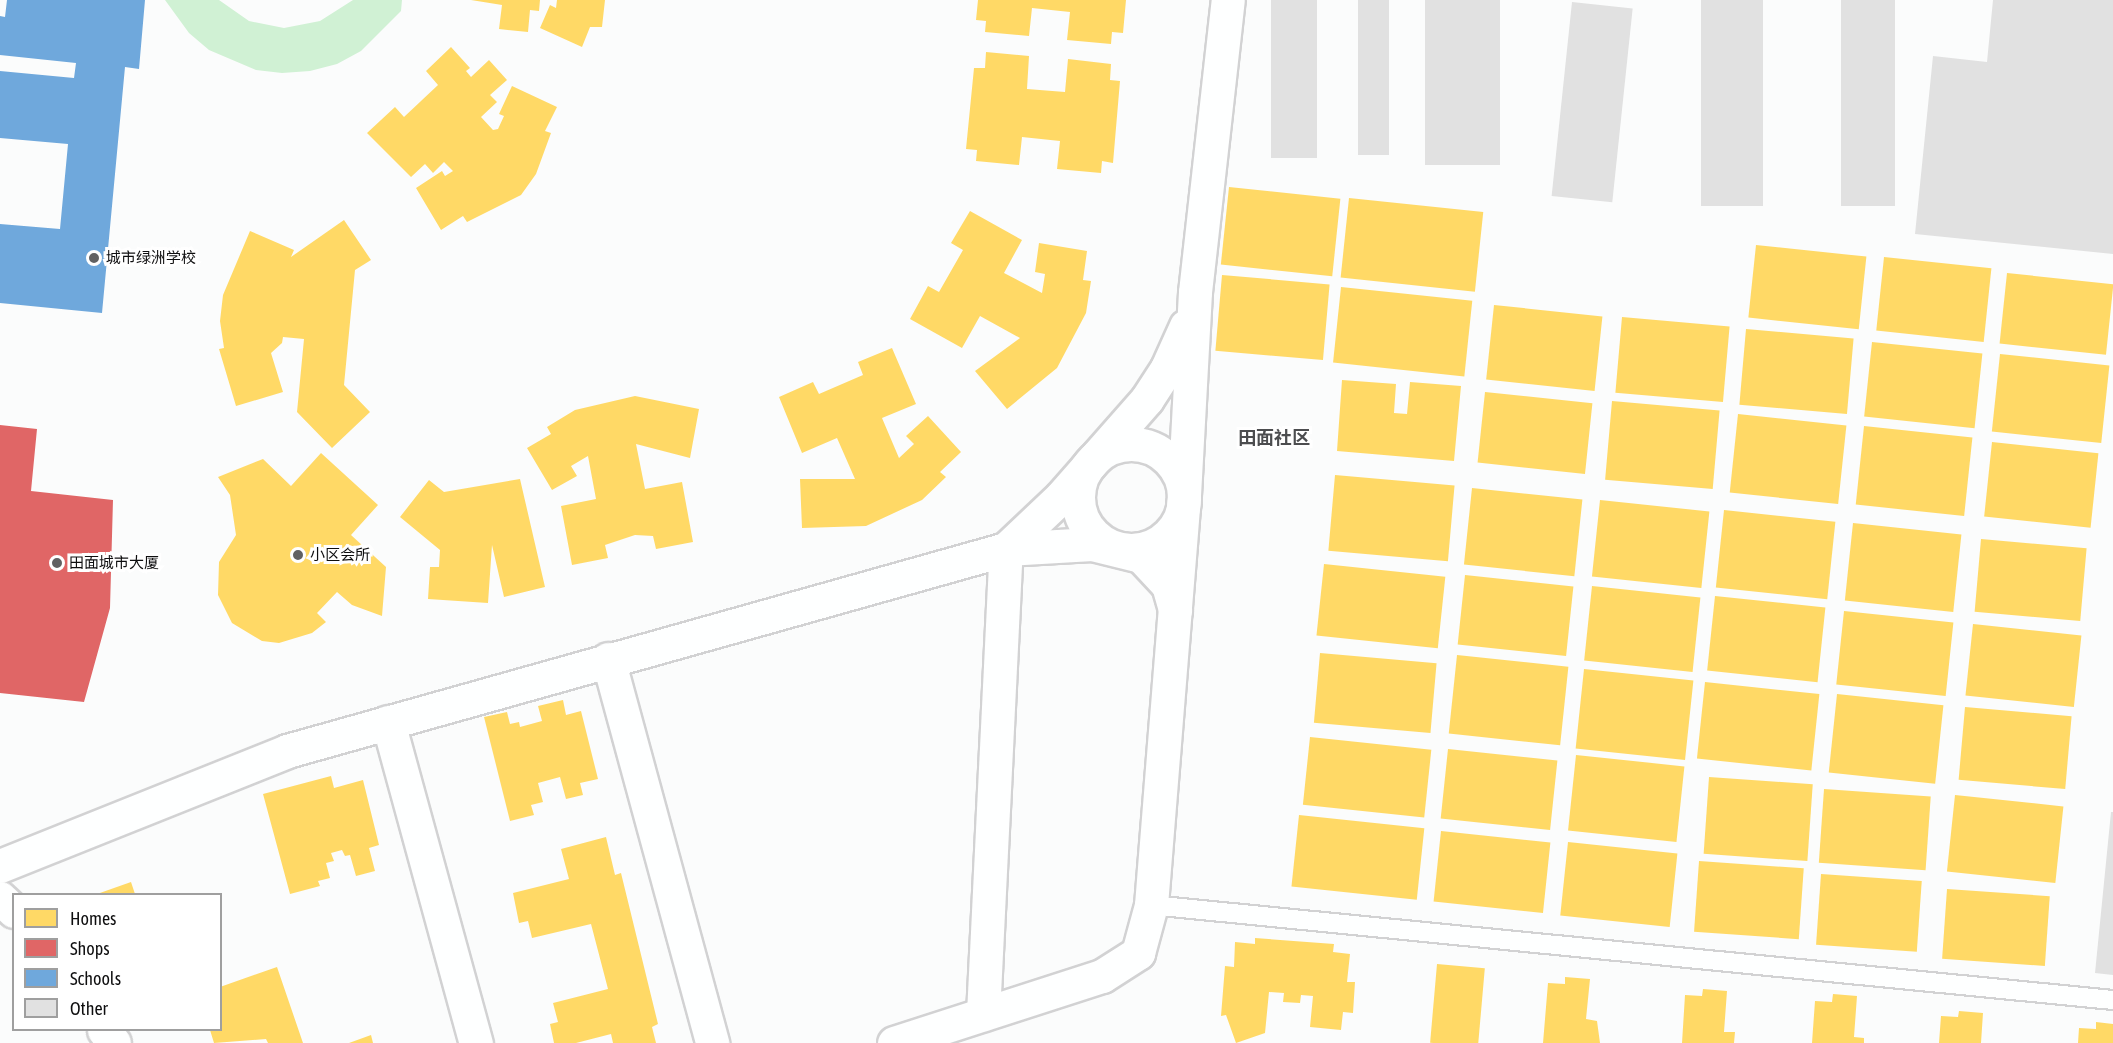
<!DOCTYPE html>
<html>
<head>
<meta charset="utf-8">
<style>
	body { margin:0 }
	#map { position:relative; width:2113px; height:1043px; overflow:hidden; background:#fbfcfc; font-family:"Asap Condensed","Noto Sans SC",sans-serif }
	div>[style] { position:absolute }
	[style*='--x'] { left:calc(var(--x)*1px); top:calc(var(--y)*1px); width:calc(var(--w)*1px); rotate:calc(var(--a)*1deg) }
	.green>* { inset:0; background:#d0f1d4 }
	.homes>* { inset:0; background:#ffd966; transform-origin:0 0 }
	.shops>* { inset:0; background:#e06666 }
	.schools>* { inset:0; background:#6fa8dc }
	.building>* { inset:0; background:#e1e1e1; transform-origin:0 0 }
	.roads { filter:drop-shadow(2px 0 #d2d2d3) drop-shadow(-2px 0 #d2d2d3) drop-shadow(0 2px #d2d2d3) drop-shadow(0 -2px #d2d2d3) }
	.lane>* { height:18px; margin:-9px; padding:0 9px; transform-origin:9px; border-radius:9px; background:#feffff }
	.street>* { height:33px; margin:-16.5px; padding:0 16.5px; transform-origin:16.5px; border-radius:16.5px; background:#feffff }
	.street>.ring { margin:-16.5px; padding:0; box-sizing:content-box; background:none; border:33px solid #feffff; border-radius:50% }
	.dots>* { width:16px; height:16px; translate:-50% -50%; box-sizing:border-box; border:3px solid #fff; border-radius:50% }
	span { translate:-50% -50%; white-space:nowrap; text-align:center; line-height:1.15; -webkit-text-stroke:6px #fff; paint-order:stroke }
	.poi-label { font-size:15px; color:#0e0e0f }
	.left { translate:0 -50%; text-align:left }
	.quarter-label { font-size:18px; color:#4c4d4f; font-weight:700 }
	.legend { position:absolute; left:12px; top:893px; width:210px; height:138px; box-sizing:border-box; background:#fff; border:2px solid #9f9f9f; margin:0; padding:8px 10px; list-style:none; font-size:18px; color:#0e0e0f }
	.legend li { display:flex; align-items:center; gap:12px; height:30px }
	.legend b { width:30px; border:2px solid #9f9f9f }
</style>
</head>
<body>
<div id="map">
	<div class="green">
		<i style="clip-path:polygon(165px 0,219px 0,249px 21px,284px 28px,320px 21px,353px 0,402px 0,401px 11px,361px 51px,337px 64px,310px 71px,282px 73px,256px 70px,209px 50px,189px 33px)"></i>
	</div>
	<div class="homes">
		<i style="clip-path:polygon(471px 0,540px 0,539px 11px,530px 10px,528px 32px,499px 29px,502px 5px)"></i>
		<i style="clip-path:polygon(557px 0,605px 0,602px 27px,590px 27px,582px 47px,540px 28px,550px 5px,556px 8px)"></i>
		<i style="clip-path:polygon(978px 0,1126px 0,1123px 33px,1112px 32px,1111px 44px,1067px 40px,1070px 12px,1032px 8px,1029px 36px,985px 32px,986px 21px,976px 20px)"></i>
		<i style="clip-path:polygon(451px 47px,470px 68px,466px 71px,471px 77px,489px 60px,507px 80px,490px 95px,497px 102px,481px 117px,493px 130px,498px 129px,504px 116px,499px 114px,512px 86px,557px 107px,545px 131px,551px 133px,536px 174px,521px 195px,467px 222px,463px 216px,441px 230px,416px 188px,442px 171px,445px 176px,453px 171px,444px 162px,433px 173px,425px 164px,411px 177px,367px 133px,395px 107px,404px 117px,438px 85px,426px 71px)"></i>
		<i style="clip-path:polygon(986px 52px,1029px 56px,1027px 89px,1065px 92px,1068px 59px,1111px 64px,1110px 80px,1120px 81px,1113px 163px,1102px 161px,1101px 173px,1057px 169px,1060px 141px,1022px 137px,1019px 165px,976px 161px,977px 150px,966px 149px,974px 68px,985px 68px)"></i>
		<i style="left:1229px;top:187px;width:112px;height:78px;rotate:6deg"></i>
		<i style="left:1349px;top:198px;width:135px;height:80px;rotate:6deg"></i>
		<i style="clip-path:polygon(970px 211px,1022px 240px,1004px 273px,1042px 293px,1045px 274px,1035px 272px,1039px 243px,1087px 251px,1083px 280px,1091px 281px,1086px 313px,1057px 368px,1007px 409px,975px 371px,1020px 338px,980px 316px,962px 348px,910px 319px,928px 286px,939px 292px,963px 250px,951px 243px)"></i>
		<i style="clip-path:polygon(344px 220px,371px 260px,355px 270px,344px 385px,370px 412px,332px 448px,297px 412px,304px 339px,283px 337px,282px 343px,271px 353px,283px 392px,236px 406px,219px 349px,224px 348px,220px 321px,223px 295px,250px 231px,294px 250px,291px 257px)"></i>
		<i style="left:1756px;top:245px;width:111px;height:73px;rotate:6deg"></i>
		<i style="left:1884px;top:257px;width:108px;height:74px;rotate:6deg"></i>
		<i style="left:2007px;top:273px;width:107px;height:71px;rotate:6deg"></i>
		<i style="left:1222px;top:275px;width:108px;height:76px;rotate:5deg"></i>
		<i style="left:1341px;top:287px;width:132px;height:76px;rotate:6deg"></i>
		<i style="left:1494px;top:305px;width:109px;height:75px;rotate:6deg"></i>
		<i style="left:1622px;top:317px;width:108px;height:76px;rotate:5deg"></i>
		<i style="left:1746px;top:329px;width:108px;height:76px;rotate:5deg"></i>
		<i style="left:1872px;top:342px;width:111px;height:75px;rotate:6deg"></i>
		<i style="clip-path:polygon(892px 348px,916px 404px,882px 418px,899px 458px,914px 444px,906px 436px,928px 416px,961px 452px,940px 472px,946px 477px,922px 500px,866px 526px,802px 528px,800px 479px,855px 479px,837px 438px,802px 453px,779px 397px,813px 382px,819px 394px,863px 375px,858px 362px)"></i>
		<i style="left:2000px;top:354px;width:110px;height:78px;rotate:6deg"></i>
		<i style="clip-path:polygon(1342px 380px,1396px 384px,1394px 413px,1407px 414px,1410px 382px,1461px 386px,1454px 461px,1337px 451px)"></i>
		<i style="left:1485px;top:392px;width:108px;height:71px;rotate:6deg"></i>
		<i style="clip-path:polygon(635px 396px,699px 409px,690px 458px,636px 444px,645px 489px,682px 482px,693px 542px,656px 549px,653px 536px,635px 535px,605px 545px,608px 558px,572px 565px,561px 506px,596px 499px,588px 456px,571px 466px,577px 476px,552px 490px,527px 448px,551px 434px,547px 427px,575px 410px)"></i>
		<i style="left:1612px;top:401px;width:108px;height:79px;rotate:5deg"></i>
		<i style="left:1738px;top:414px;width:109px;height:79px;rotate:6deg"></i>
		<i style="left:1864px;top:426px;width:109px;height:79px;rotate:6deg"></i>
		<i style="left:1992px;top:442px;width:107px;height:75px;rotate:6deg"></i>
		<i style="clip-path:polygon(321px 453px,378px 505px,351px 535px,386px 567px,382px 616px,352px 605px,337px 592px,317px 613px,326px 622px,312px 633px,279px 643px,262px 641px,232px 623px,218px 595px,219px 562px,236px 535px,230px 495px,218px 477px,263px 459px,291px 486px)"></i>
		<i style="left:1335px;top:475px;width:120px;height:76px;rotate:5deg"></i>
		<i style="clip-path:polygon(520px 479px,545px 587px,504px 597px,492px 545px,488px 603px,428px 599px,430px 567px,439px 567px,440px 550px,400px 517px,429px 480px,444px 492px)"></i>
		<i style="left:1472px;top:488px;width:111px;height:77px;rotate:6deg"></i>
		<i style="left:1600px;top:500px;width:110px;height:77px;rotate:6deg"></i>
		<i style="left:1724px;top:510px;width:112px;height:78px;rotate:6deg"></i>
		<i style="left:1853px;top:523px;width:109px;height:78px;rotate:6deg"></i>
		<i style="left:1981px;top:539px;width:106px;height:73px;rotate:5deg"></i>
		<i style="left:1324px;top:564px;width:122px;height:72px;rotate:6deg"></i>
		<i style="left:1465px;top:575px;width:109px;height:70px;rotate:6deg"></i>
		<i style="left:1592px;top:586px;width:109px;height:75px;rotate:6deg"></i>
		<i style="left:1715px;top:596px;width:111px;height:75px;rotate:6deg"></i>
		<i style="left:1844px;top:611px;width:110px;height:74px;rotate:6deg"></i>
		<i style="left:1973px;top:624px;width:109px;height:72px;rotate:6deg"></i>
		<i style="left:1320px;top:653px;width:117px;height:70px;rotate:5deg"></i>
		<i style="left:1457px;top:655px;width:112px;height:79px;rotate:6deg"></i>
		<i style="left:1584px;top:669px;width:110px;height:80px;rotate:6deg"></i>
		<i style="left:1705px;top:682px;width:115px;height:77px;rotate:6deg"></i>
		<i style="left:1837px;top:694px;width:107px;height:79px;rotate:6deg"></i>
		<i style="clip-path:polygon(563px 700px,566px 715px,581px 711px,598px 779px,580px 783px,583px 795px,566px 799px,560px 777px,538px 783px,543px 802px,531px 805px,534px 815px,510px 821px,484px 717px,507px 712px,510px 724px,519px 722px,520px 727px,542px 721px,538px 706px)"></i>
		<i style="left:1965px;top:707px;width:107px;height:73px;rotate:5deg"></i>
		<i style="left:1310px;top:737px;width:122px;height:68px;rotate:6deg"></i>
		<i style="left:1448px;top:749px;width:110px;height:70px;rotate:6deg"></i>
		<i style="left:1576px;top:755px;width:109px;height:76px;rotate:6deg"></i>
		<i style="clip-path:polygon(331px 776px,334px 788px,363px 780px,379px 845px,369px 848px,375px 871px,356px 876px,350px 855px,345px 856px,342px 850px,331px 853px,334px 861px,326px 863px,330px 878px,318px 881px,320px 886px,290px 894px,263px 794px)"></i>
		<i style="left:1709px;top:777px;width:104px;height:77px;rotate:4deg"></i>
		<i style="left:1824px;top:789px;width:107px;height:74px;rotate:4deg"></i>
		<i style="left:1955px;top:795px;width:109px;height:77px;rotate:6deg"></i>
		<i style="left:1299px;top:815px;width:126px;height:72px;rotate:6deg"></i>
		<i style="left:1441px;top:831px;width:110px;height:71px;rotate:6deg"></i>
		<i style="clip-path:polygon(606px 837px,615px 875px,621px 873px,658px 1024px,652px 1027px,656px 1043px,613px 1043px,611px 1034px,576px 1043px,554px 1043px,550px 1024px,558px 1022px,553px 1003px,608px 989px,591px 924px,532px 938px,528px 921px,519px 923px,513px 893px,569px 879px,561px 849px)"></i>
		<i style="left:1568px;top:842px;width:110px;height:74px;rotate:6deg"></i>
		<i style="left:1699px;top:861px;width:105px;height:71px;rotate:4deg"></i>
		<i style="left:1821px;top:874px;width:101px;height:71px;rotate:4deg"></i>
		<i style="clip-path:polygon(131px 882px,135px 894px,97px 894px)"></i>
		<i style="left:1947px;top:889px;width:103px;height:70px;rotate:4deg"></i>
		<i style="clip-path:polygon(1255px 938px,1334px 944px,1333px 952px,1350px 954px,1347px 982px,1355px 982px,1353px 1013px,1343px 1012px,1341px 1030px,1310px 1027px,1313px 996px,1301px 995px,1300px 1003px,1283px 1002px,1284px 993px,1269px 992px,1265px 1033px,1236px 1043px,1226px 1015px,1221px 1016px,1225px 966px,1234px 967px,1235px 942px,1255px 944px)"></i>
		<i style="left:1437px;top:964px;width:48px;height:79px;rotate:5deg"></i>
		<i style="clip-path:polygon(277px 967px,303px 1043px,268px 1043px,266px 1039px,214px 1043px,210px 1030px,220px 1030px,220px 987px)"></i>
		<i style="clip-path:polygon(1565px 977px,1590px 979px,1586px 1019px,1597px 1021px,1600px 1043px,1543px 1043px,1548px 983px,1565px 984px)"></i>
		<i style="clip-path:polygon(1703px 989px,1727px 991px,1724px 1032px,1735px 1032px,1734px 1043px,1682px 1043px,1685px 995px,1702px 996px)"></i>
		<i style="clip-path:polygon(1833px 994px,1857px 996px,1854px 1037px,1864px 1038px,1864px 1043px,1812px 1043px,1815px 1001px,1832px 1002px)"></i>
		<i style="clip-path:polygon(1959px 1011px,1983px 1013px,1981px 1043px,1939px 1043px,1941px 1016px,1958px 1017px)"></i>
		<i style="clip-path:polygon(2096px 1022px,2113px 1024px,2113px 1043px,2078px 1043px,2079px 1028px,2096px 1029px)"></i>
		<i style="clip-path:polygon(371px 1035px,373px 1043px,349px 1043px)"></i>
	</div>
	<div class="shops">
		<i style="clip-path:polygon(0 425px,37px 429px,31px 491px,113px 500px,110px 608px,84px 702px,0 693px)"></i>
	</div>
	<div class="schools">
		<i style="clip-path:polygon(7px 0,145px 0,139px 69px,125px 67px,102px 313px,0 303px,0 224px,60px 229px,68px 144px,0 138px,0 71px,74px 78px,76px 63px,0 55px,0 16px,5px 17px)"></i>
	</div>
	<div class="building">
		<i style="left:1271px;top:0;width:46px;height:158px"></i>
		<i style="left:1358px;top:0;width:31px;height:155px"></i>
		<i style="left:1425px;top:0;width:75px;height:165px"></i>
		<i style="left:1701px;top:0;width:62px;height:206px"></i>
		<i style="left:1841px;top:0;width:54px;height:206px"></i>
		<i style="clip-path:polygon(1993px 0,2113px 0,2113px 254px,1915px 234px,1933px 56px,1987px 62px)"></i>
		<i style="left:1572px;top:2px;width:61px;height:195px;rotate:6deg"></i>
		<i style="clip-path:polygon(2111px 812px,2113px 812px,2113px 975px,2095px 973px)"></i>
	</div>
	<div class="roads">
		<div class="lane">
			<i style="--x:1151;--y:905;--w:967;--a:5.64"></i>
		</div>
		<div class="street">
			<i class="ring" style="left:1078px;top:444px;width:73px;height:73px"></i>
			<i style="--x:608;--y:659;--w:398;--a:74.8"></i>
			<i style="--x:388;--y:722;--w:333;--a:74.7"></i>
			<i style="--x:0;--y:866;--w:309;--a:-21.8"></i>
			<i style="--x:287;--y:751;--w:747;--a:-15.69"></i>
			<i style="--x:1006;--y:549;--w:86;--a:-3.3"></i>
			<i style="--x:1092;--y:544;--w:50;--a:13.8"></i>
			<i style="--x:1141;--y:556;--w:40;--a:47"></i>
			<i style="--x:1168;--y:585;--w:26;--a:74"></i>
			<i style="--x:0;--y:898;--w:19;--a:43"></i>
			<i style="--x:983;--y:1014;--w:466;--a:-87.2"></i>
			<i style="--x:1006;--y:549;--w:76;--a:-43.4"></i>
			<i style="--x:1061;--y:497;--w:130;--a:-48.7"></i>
			<i style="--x:1147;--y:399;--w:37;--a:-57"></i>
			<i style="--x:1167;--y:368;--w:46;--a:-65.7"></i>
			<i style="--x:104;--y:1030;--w:16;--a:52"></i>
			<i style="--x:894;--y:1043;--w:219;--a:-17.9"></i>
			<i style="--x:1102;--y:976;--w:43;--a:-32.6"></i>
			<i style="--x:1138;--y:953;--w:50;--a:-74.8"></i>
			<i style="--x:1151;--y:905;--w:411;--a:-85.4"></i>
			<i style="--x:1184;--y:495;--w:203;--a:-86.9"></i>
			<i style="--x:1195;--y:292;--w:294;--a:-83.6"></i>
		</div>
	</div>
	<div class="dots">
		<i style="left:94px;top:258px;background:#616162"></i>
		<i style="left:298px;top:555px;background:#616162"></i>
		<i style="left:57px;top:563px;background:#616162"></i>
	</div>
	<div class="poi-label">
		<span class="left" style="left:106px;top:258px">城市绿洲学校</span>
		<span class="left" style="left:310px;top:555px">小区会所</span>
		<span class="left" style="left:69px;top:563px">田面城市大厦</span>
	</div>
	<div class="quarter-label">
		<span style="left:1274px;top:438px">田面社区</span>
	</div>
	<ul class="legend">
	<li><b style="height:16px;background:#ffd966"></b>Homes</li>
	<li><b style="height:16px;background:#e06666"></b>Shops</li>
	<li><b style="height:16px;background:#6fa8dc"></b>Schools</li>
	<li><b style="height:16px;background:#e1e1e1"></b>Other</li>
	</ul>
</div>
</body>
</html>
